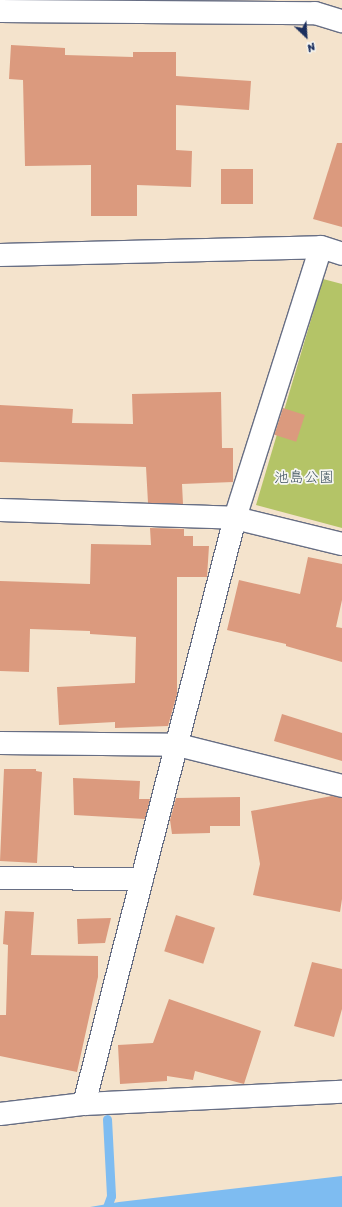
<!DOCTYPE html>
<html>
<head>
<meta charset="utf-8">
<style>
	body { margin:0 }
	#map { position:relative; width:342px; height:1207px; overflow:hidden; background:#f4e3cc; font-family:Sriracha,"Klee One",sans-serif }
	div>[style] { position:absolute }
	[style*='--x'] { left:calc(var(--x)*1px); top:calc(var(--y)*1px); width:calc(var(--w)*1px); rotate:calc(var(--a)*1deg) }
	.green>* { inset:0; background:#b4c467 }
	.water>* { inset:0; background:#7ebcf1 }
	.stream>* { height:9px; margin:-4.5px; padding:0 4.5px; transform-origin:4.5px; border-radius:4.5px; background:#7ebcf1 }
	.building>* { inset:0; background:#db9a7e; transform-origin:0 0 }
	.roads { filter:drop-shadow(1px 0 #676e84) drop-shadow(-1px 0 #676e84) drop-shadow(0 1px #676e84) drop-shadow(0 -1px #676e84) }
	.minor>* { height:22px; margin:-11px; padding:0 11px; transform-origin:11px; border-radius:11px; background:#fff }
	.tertiary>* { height:22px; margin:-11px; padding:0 11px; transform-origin:11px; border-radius:11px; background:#fff }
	span { translate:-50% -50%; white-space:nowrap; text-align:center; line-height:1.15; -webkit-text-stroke:3.5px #f6f6f2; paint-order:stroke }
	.park-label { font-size:15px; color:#415460 }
	.north { position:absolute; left:286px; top:16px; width:40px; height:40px; -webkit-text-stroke:3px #f6f6f2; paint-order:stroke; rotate:155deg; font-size:11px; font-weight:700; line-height:16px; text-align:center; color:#1b2f5e }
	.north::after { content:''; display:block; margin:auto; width:14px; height:18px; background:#1b2f5e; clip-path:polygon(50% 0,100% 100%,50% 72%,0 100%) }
</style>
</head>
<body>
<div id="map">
	<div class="green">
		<i style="clip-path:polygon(323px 279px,342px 284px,342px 528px,256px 505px)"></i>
	</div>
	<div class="water">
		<i style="clip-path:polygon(342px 1176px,342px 1207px,90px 1207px,119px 1202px)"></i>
	</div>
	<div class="stream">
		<i style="--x:107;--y:1119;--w:77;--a:87"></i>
		<i style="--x:111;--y:1196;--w:12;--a:110"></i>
	</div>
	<div class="building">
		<i style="clip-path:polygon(11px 45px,65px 48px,65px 55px,133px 57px,133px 52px,176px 52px,176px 76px,251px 81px,249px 110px,176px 105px,176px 150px,192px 151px,191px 187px,137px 185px,137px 216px,91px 216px,91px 165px,25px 166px,23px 80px,9px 79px)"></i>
		<i style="clip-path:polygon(337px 143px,342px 143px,342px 227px,313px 219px)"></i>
		<i style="left:221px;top:169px;width:32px;height:35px"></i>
		<i style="clip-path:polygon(221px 392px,222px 448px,233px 448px,233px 482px,182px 484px,183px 504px,148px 503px,146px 467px,0 462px,0 405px,73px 409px,72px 423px,133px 424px,132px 394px)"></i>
		<i style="left:283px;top:408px;width:23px;height:28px;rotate:18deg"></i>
		<i style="clip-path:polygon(150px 528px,184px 529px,184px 536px,193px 536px,193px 546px,209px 546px,207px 577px,177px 577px,177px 694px,168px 726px,115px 728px,115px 722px,59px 725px,57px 687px,135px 683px,136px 637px,90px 634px,90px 631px,30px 629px,29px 672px,0 671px,0 581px,90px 584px,91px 544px,151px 545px)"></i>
		<i style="clip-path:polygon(308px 557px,342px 564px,342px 600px,336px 627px,342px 628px,342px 662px,286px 646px,286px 644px,227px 630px,239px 580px,300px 594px)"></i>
		<i style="clip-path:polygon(282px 714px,342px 733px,342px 761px,274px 741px)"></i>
		<i style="clip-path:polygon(4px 769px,36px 769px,36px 771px,42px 772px,37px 863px,0 861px)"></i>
		<i style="clip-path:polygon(73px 778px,140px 781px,139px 799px,150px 799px,145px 819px,74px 815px)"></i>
		<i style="clip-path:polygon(332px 796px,342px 798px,342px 899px,340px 912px,253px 895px,260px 864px,251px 811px)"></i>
		<i style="clip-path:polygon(240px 797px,240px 826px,210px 826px,210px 833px,172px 834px,170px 820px,176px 798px)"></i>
		<i style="clip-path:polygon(5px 911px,34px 912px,31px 955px,98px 956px,98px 977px,77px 1072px,0 1056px,0 1015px,6px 1015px,8px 945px,3px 944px)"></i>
		<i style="left:176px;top:915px;width:41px;height:38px;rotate:18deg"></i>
		<i style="clip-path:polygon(111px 918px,105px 943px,78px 944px,77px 919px)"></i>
		<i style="clip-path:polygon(312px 962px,342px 969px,342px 1009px,334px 1037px,294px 1026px)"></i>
		<i style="clip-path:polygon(169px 999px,261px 1031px,244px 1084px,195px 1071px,193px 1080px,167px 1076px,167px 1081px,120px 1084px,118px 1045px,153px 1043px)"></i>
	</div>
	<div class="roads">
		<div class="minor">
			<i style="--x:0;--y:11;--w:315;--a:0.4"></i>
			<i style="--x:315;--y:13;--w:28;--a:17"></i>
			<i style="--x:0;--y:510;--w:235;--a:1.9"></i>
			<i style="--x:235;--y:518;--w:110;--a:13.7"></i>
			<i style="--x:0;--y:743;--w:178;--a:0.6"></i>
			<i style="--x:178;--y:745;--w:169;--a:14"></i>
			<i style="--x:0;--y:878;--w:142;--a:0.4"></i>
			<i style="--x:84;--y:1104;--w:605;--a:-75.55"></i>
			<i style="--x:235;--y:518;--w:284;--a:-72.4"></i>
			<i style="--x:0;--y:1114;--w:85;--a:-6.8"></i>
			<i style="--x:84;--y:1104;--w:258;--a:-2.7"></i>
		</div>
		<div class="tertiary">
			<i style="--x:0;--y:255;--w:321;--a:-1.4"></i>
			<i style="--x:321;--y:247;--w:22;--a:18"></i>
		</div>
	</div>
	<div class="park-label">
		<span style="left:304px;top:478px">池島公園</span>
	</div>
	<div class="north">N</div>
</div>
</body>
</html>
